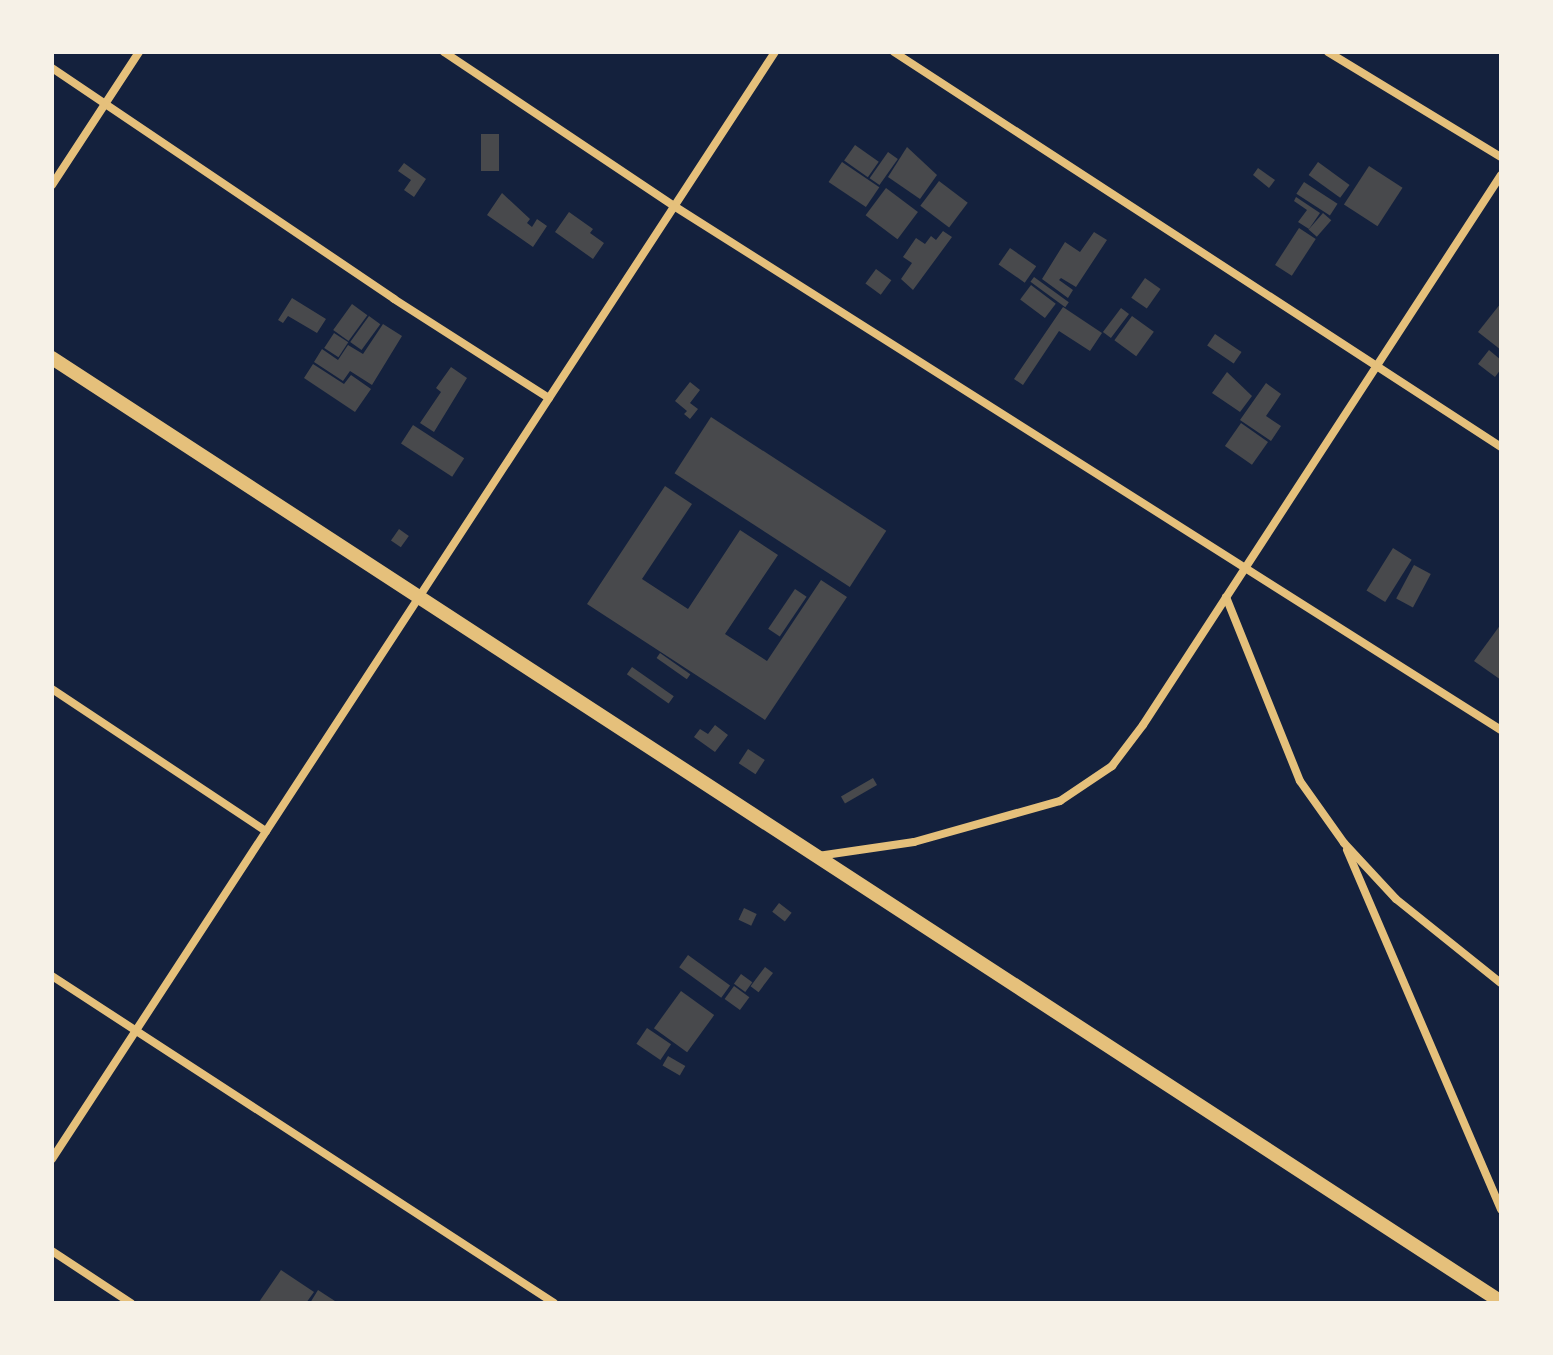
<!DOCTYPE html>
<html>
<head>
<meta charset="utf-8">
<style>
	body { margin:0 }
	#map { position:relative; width:1553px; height:1355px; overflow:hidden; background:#14213d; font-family:"Noto Serif",serif }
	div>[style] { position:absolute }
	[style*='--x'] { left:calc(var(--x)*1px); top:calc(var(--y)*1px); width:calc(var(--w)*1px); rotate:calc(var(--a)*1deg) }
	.building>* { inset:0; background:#48494c; transform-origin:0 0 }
	.minor>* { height:8px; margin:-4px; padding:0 4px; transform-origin:4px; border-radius:4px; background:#e5c07b }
	.tertiary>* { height:14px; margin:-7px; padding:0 7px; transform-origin:7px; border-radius:7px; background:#e5c07b }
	span { translate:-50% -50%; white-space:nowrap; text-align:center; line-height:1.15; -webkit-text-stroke:6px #f6f1e7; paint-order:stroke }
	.frame { position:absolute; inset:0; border:54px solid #f6f1e7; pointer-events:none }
</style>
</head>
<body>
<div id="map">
	<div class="building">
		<i style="left:499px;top:134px;width:37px;height:18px;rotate:90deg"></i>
		<i style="left:855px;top:145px;width:29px;height:19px;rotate:35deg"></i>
		<i style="clip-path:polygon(907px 147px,937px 175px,920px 199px,888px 177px)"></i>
		<i style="left:888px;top:152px;width:12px;height:32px;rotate:35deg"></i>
		<i style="left:842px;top:162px;width:45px;height:24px;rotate:34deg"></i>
		<i style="left:1318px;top:162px;width:39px;height:16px;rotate:36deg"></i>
		<i style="clip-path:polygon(404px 163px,426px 179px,414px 197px,404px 190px,411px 180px,398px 171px)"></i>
		<i style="left:1369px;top:166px;width:40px;height:46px;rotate:33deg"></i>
		<i style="clip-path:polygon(1258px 168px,1275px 180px,1269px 188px,1253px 175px)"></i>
		<i style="left:939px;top:181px;width:36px;height:31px;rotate:37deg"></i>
		<i style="left:1304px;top:182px;width:40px;height:14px;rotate:33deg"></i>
		<i style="left:886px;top:188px;width:40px;height:34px;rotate:37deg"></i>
		<i style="clip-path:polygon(502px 193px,530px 219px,527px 223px,532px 227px,537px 219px,547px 226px,533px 247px,487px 215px)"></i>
		<i style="clip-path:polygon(1296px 197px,1320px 213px,1309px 229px,1298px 222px,1307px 210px,1294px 201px)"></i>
		<i style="clip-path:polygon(569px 212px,593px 229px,590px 233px,604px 243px,593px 259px,555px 232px)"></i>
		<i style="left:1323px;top:213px;width:11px;height:22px;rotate:41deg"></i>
		<i style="left:1299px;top:228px;width:20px;height:44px;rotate:33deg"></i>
		<i style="clip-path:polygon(943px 231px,952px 237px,913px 290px,901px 279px,912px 263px,903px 257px,916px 238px,925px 244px,931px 236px,936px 240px)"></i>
		<i style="clip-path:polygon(1094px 232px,1107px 240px,1076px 287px,1061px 278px,1059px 280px,1073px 290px,1068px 298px,1042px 279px,1065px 242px,1080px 252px)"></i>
		<i style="left:1010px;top:248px;width:32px;height:20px;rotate:35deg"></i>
		<i style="left:876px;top:269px;width:19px;height:18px;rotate:36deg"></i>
		<i style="left:1034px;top:277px;width:43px;height:6px;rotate:36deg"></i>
		<i style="left:1145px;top:278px;width:19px;height:24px;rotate:35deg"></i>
		<i style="left:1031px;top:285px;width:31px;height:18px;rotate:37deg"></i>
		<i style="clip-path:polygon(292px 298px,326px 319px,317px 333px,288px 316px,283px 323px,278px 320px)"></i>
		<i style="clip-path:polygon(1501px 303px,1501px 350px,1478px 332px)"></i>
		<i style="left:352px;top:304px;width:19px;height:32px;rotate:36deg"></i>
		<i style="clip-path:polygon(1063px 307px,1102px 333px,1090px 351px,1059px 331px,1023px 385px,1014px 379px)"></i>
		<i style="left:1121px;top:308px;width:10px;height:30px;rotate:37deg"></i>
		<i style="left:369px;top:316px;width:14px;height:32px;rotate:36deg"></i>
		<i style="left:1132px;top:316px;width:27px;height:30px;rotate:36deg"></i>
		<i style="clip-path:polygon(383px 324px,402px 336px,372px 385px,350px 371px,343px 381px,314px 362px,322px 349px,338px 360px,348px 345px,363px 354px)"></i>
		<i style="left:334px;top:333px;width:17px;height:18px;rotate:33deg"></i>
		<i style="left:1215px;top:334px;width:32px;height:14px;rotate:34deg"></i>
		<i style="clip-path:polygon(1489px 350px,1501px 360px,1501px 369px,1495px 377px,1478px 364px)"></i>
		<i style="clip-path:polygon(313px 364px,344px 384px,351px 375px,371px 389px,355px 412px,304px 378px)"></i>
		<i style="clip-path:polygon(451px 367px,467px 378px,434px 432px,420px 423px,441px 392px,436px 388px)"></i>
		<i style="clip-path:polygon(1227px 372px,1252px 396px,1240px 412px,1212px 393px)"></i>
		<i style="clip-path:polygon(690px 382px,700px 390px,690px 403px,698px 409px,690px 419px,684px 414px,687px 411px,675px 401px)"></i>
		<i style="clip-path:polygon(1266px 383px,1281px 394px,1266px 416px,1281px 426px,1271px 441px,1240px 420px)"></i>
		<i style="left:711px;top:417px;width:209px;height:67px;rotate:33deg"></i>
		<i style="left:1241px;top:423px;width:33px;height:28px;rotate:35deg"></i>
		<i style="left:413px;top:425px;width:61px;height:22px;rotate:33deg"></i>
		<i style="clip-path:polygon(665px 486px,692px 504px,642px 579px,688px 609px,740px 530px,778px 555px,725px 634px,767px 661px,821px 580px,847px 597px,765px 720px,587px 604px)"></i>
		<i style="left:399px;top:529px;width:12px;height:14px;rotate:35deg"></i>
		<i style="left:1393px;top:548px;width:22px;height:50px;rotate:32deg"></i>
		<i style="left:1414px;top:565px;width:19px;height:38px;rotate:28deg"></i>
		<i style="left:795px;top:589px;width:14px;height:48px;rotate:34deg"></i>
		<i style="clip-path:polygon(1501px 624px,1501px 680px,1474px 661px)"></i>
		<i style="left:660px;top:653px;width:37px;height:6px;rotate:35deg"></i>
		<i style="left:632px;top:667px;width:51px;height:9px;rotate:35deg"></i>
		<i style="clip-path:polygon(715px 725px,728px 735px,715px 752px,694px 737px,700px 729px,708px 734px)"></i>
		<i style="left:748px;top:749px;width:20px;height:17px;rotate:33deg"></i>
		<i style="left:873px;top:778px;width:8px;height:37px;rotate:60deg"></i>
		<i style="left:779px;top:903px;width:16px;height:11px;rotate:38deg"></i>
		<i style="left:744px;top:908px;width:14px;height:13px;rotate:25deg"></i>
		<i style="left:688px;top:955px;width:52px;height:15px;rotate:36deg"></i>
		<i style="left:765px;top:967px;width:10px;height:24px;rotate:37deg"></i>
		<i style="left:741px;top:974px;width:14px;height:12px;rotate:36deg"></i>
		<i style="left:734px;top:986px;width:19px;height:16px;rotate:36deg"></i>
		<i style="left:681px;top:991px;width:41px;height:46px;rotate:36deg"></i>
		<i style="left:647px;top:1028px;width:29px;height:19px;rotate:34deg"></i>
		<i style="left:668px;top:1056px;width:20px;height:11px;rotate:30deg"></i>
		<i style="clip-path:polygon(281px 1270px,314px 1292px,306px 1303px,259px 1302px)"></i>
		<i style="clip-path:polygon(318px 1290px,338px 1303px,310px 1303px)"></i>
	</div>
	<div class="minor">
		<i style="--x:444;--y:52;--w:277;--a:33.8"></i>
		<i style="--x:674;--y:206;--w:979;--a:32.36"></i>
		<i style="--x:894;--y:52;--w:724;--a:33.05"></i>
		<i style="--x:1328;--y:52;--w:202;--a:31.3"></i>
		<i style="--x:52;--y:68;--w:413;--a:34"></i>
		<i style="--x:394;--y:299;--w:184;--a:32.6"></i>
		<i style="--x:52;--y:185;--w:159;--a:-56.8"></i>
		<i style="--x:1226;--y:597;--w:198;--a:68.1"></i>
		<i style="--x:1300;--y:781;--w:76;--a:54.6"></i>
		<i style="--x:1344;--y:843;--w:76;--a:47.1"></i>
		<i style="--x:1396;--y:899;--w:134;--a:38.7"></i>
		<i style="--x:52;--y:689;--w:257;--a:33.6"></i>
		<i style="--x:1347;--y:850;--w:391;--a:66.8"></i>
		<i style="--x:818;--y:856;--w:97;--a:-8.3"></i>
		<i style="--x:914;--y:842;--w:152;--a:-15.7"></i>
		<i style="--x:1060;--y:801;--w:63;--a:-33.9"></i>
		<i style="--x:1112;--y:766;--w:51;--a:-52.9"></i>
		<i style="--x:1143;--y:725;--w:656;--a:-56.94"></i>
		<i style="--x:52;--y:976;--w:599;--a:33.08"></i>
		<i style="--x:52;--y:1159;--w:1322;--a:-56.85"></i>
		<i style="--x:52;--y:1251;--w:95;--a:33.4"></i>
	</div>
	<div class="tertiary">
		<i style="--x:52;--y:358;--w:1729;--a:33.08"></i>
	</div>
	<div class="frame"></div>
</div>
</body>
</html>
